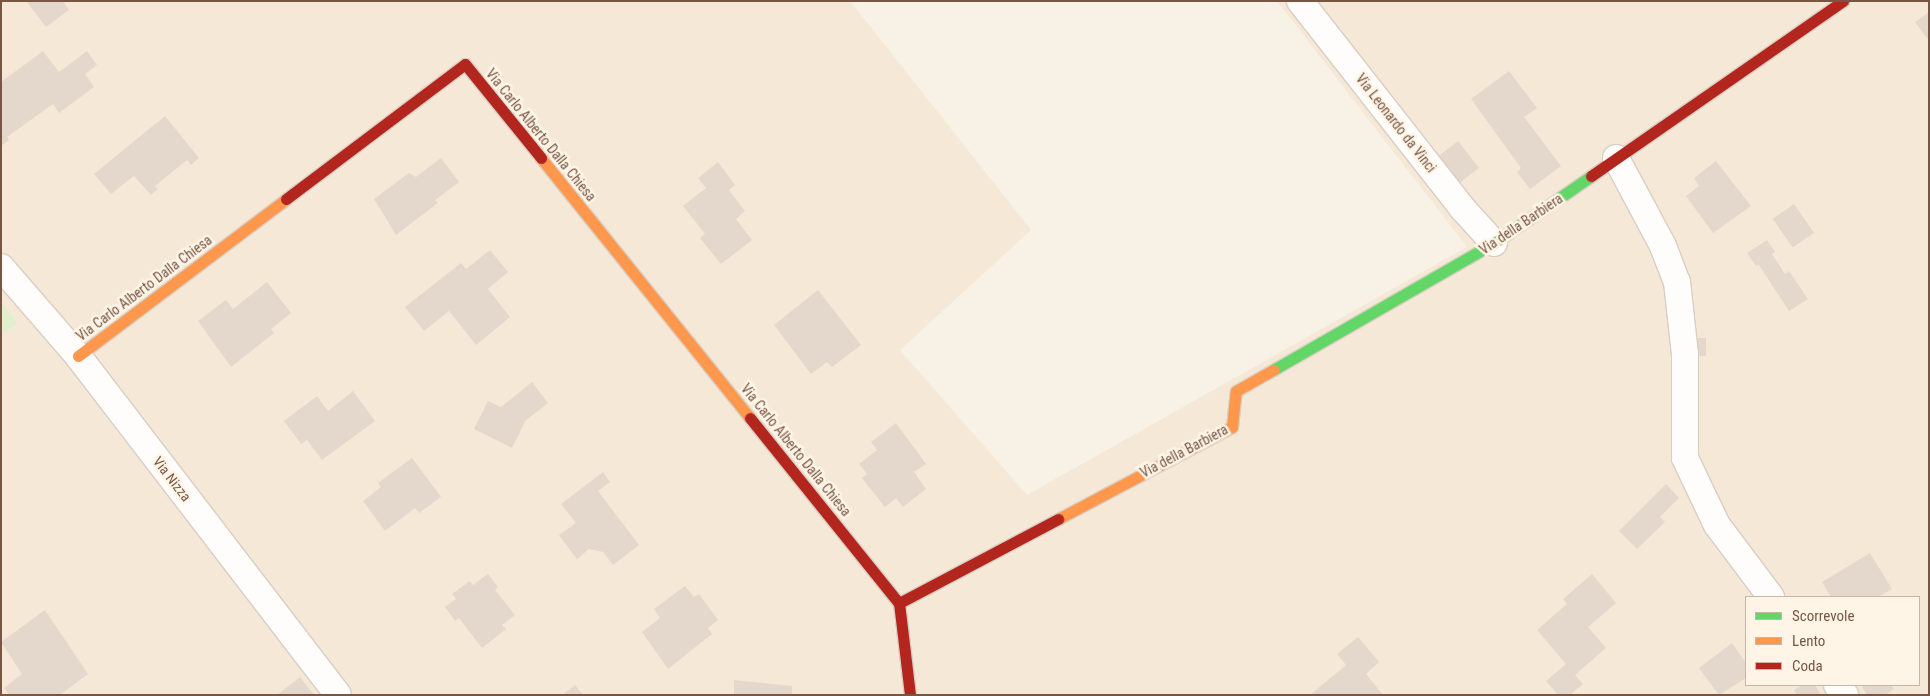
<!DOCTYPE html>
<html>
<head>
<meta charset="utf-8">
<style>
	body { margin:0 }
	#map { position:relative; width:1930px; height:696px; overflow:hidden; background:#f7f1e6; font-family:"Roboto Condensed",sans-serif }
	div>[style] { position:absolute }
	[style*='--x'] { left:calc(var(--x)*1px); top:calc(var(--y)*1px); width:calc(var(--w)*1px); rotate:calc(var(--a)*1deg) }
	.residential>* { inset:0; background:#f5e8d6 }
	.green>* { inset:0; background:#e2efcf }
	.building>* { inset:0; background:#e4d8cd; transform-origin:0 0 }
	.roads { filter:drop-shadow(1px 0 #d8cec4) drop-shadow(-1px 0 #d8cec4) drop-shadow(0 1px #d8cec4) drop-shadow(0 -1px #d8cec4) }
	.street>* { height:26px; margin:-13px; padding:0 13px; transform-origin:13px; border-radius:13px; background:#fefdfb }
	.fast>* { height:11px; margin:-5.5px; padding:0 5.5px; transform-origin:5.5px; border-radius:5.5px; background:#63d668 }
	.slow>* { height:11px; margin:-5.5px; padding:0 5.5px; transform-origin:5.5px; border-radius:5.5px; background:#ff974d }
	.jam>* { height:11px; margin:-5.5px; padding:0 5.5px; transform-origin:5.5px; border-radius:5.5px; background:#b3261e }
	span { translate:-50% -50%; white-space:nowrap; text-align:center; line-height:1.15; -webkit-text-stroke:5px #fff5e7; paint-order:stroke }
	.street-label { font-size:14px; color:#775644 }
	.frame { position:absolute; inset:0; border:2px solid #775644; pointer-events:none }
	.legend { position:absolute; left:1745px; top:596px; width:175px; height:90px; box-sizing:border-box; background:#fff5e7; border:1px solid #c9b5a6; margin:0; padding:6px 9px; list-style:none; font-size:15px; color:#775644 }
	.legend li { display:flex; align-items:center; gap:10px; height:25px }
	.legend b { width:25px; border:1px solid #c9b5a6 }
</style>
</head>
<body>
<div id="map">
	<div class="residential">
		<i style="clip-path:polygon(evenodd,1px 1px,850px 1px,1031px 230px,900px 350px,1027px 495px,1467px 247px,1277px 1px,1929px 1px,1929px 695px,1px 695px,1px 335px,18px 324px,1px 301px,1px 1px,1746px 597px,1919px 597px,1919px 685px,1746px 685px,1746px 597px)"></i>
	</div>
	<div class="green">
		<i style="clip-path:polygon(1px 301px,18px 324px,1px 335px)"></i>
	</div>
	<div class="building">
		<i style="clip-path:polygon(26px 1px,63px 1px,69px 10px,46px 27px)"></i>
		<i style="clip-path:polygon(1929px 12px,1929px 41px,1915px 22px)"></i>
		<i style="clip-path:polygon(43px 51px,59px 72px,87px 51px,97px 65px,85px 74px,94px 87px,59px 113px,53px 104px,7px 137px,9px 140px,1px 146px,1px 82px)"></i>
		<i style="clip-path:polygon(1509px 71px,1537px 108px,1524px 117px,1561px 166px,1530px 189px,1517px 172px,1521px 168px,1471px 99px)"></i>
		<i style="clip-path:polygon(165px 116px,199px 158px,191px 165px,187px 160px,155px 186px,158px 189px,151px 195px,134px 176px,111px 194px,94px 174px)"></i>
		<i style="left:1458px;top:141px;width:34px;height:26px;rotate:52deg"></i>
		<i style="clip-path:polygon(441px 158px,459px 182px,435px 200px,438px 203px,396px 235px,374px 199px,409px 173px,416px 177px)"></i>
		<i style="clip-path:polygon(1716px 161px,1751px 206px,1713px 233px,1686px 196px,1699px 186px,1694px 178px)"></i>
		<i style="clip-path:polygon(718px 162px,735px 185px,729px 190px,745px 211px,736px 219px,752px 240px,721px 264px,700px 238px,705px 234px,683px 206px,706px 188px,698px 178px)"></i>
		<i style="left:1794px;top:204px;width:35px;height:26px;rotate:55deg"></i>
		<i style="clip-path:polygon(1767px 240px,1775px 252px,1772px 254px,1785px 274px,1789px 271px,1808px 299px,1789px 311px,1759px 265px,1756px 266px,1747px 253px)"></i>
		<i style="clip-path:polygon(490px 250px,508px 272px,488px 289px,510px 317px,476px 345px,449px 311px,424px 331px,405px 307px,461px 263px,466px 269px)"></i>
		<i style="clip-path:polygon(267px 282px,291px 313px,271px 329px,274px 333px,231px 367px,198px 321px,226px 300px,233px 309px)"></i>
		<i style="clip-path:polygon(818px 290px,861px 345px,832px 367px,827px 362px,811px 374px,774px 325px)"></i>
		<i style="left:1693px;top:338px;width:13px;height:18px"></i>
		<i style="clip-path:polygon(532px 382px,548px 403px,526px 420px,512px 448px,474px 429px,488px 401px,501px 407px)"></i>
		<i style="clip-path:polygon(353px 391px,375px 421px,322px 460px,307px 440px,301px 444px,284px 421px,317px 396px,328px 411px)"></i>
		<i style="clip-path:polygon(896px 423px,926px 464px,914px 472px,926px 489px,903px 507px,896px 498px,885px 507px,862px 478px,867px 474px,859px 464px,877px 450px,871px 442px)"></i>
		<i style="clip-path:polygon(412px 458px,441px 497px,419px 513px,415px 508px,385px 531px,363px 501px,381px 487px,378px 483px)"></i>
		<i style="clip-path:polygon(603px 472px,610px 482px,598px 491px,639px 545px,613px 565px,603px 552px,589px 549px,577px 559px,559px 535px,576px 523px,561px 504px)"></i>
		<i style="clip-path:polygon(1666px 484px,1679px 498px,1660px 517px,1665px 522px,1637px 549px,1619px 531px)"></i>
		<i style="clip-path:polygon(1870px 553px,1892px 589px,1878px 597px,1831px 597px,1822px 582px)"></i>
		<i style="clip-path:polygon(488px 574px,498px 587px,495px 590px,515px 615px,502px 625px,506px 629px,482px 648px,459px 618px,455px 621px,445px 607px,456px 599px,452px 594px,470px 581px,473px 585px)"></i>
		<i style="clip-path:polygon(1592px 574px,1616px 603px,1588px 627px,1606px 648px,1575px 675px,1583px 684px,1570px 695px,1558px 695px,1546px 681px,1566px 664px,1537px 630px,1567px 604px,1563px 599px)"></i>
		<i style="clip-path:polygon(685px 586px,694px 597px,699px 594px,718px 620px,708px 628px,712px 634px,668px 669px,642px 632px,660px 618px,654px 609px)"></i>
		<i style="clip-path:polygon(45px 610px,88px 674px,60px 695px,9px 695px,4px 688px,22px 674px,1px 642px)"></i>
		<i style="clip-path:polygon(1358px 637px,1379px 662px,1366px 674px,1383px 695px,1310px 695px,1346px 665px,1337px 654px)"></i>
		<i style="clip-path:polygon(1732px 643px,1746px 663px,1746px 678px,1719px 695px,1699px 668px)"></i>
		<i style="clip-path:polygon(300px 677px,314px 695px,277px 695px)"></i>
		<i style="clip-path:polygon(734px 680px,792px 686px,792px 695px,734px 695px)"></i>
		<i style="clip-path:polygon(575px 685px,583px 695px,562px 695px)"></i>
		<i style="clip-path:polygon(1803px 685px,1815px 685px,1821px 695px,1797px 695px,1794px 690px)"></i>
		<i style="clip-path:polygon(1861px 685px,1891px 685px,1894px 689px,1885px 695px,1867px 695px)"></i>
	</div>
	<div class="roads">
		<div class="street">
			<i style="--x:1300;--y:1;--w:264;--a:51.9"></i>
			<i style="--x:1463;--y:209;--w:46;--a:47.6"></i>
			<i style="--x:1616;--y:158;--w:100;--a:61.9"></i>
			<i style="--x:1663;--y:246;--w:39;--a:69"></i>
			<i style="--x:1677;--y:282;--w:72;--a:83.7"></i>
			<i style="--x:1685;--y:354;--w:104;--a:90"></i>
			<i style="--x:1685;--y:458;--w:74;--a:64.5"></i>
			<i style="--x:1717;--y:525;--w:90;--a:53.1"></i>
			<i style="--x:1;--y:267;--w:118;--a:49.1"></i>
			<i style="--x:78;--y:356;--w:427;--a:52.5"></i>
			<i style="--x:1837;--y:685;--w:13;--a:51"></i>
		</div>
		<div class="fast">
			<i style="--x:1273;--y:370;--w:255;--a:-29.9"></i>
			<i style="--x:1494;--y:243;--w:118;--a:-34.6"></i>
		</div>
		<div class="slow">
			<i style="--x:541;--y:158;--w:334;--a:51.2"></i>
			<i style="--x:78;--y:356;--w:261;--a:-37"></i>
			<i style="--x:1058;--y:519;--w:197;--a:-27.9"></i>
			<i style="--x:1232;--y:427;--w:36;--a:-84"></i>
			<i style="--x:1236;--y:391;--w:43;--a:-29.6"></i>
		</div>
		<div class="jam">
			<i style="--x:1591;--y:176;--w:307;--a:-34.8"></i>
			<i style="--x:286;--y:199;--w:224;--a:-37"></i>
			<i style="--x:465;--y:64;--w:121;--a:51"></i>
			<i style="--x:750;--y:418;--w:238;--a:51.2"></i>
			<i style="--x:910;--y:695;--w:93;--a:-96.8"></i>
			<i style="--x:899;--y:603;--w:180;--a:-27.8"></i>
		</div>
	</div>
	<div class="street-label">
		<span style="left:1396px;top:123px;rotate:52deg">Via Leonardo da Vinci</span>
		<span style="left:541px;top:135px;rotate:51deg">Via Carlo Alberto Dalla Chiesa</span>
		<span style="left:1521px;top:224px;rotate:-34deg">Via della Barbiera</span>
		<span style="left:144px;top:288px;rotate:-37deg">Via Carlo Alberto Dalla Chiesa</span>
		<span style="left:796px;top:450px;rotate:51deg">Via Carlo Alberto Dalla Chiesa</span>
		<span style="left:1184px;top:451px;rotate:-28deg">Via della Barbiera</span>
		<span style="left:172px;top:479px;rotate:52deg">Via Nizza</span>
	</div>
	<div class="frame"></div>
	<ul class="legend">
	<li><b style="height:6px;background:#63d668"></b>Scorrevole</li>
	<li><b style="height:6px;background:#ff974d"></b>Lento</li>
	<li><b style="height:6px;background:#b3261e"></b>Coda</li>
	</ul>
</div>
</body>
</html>
